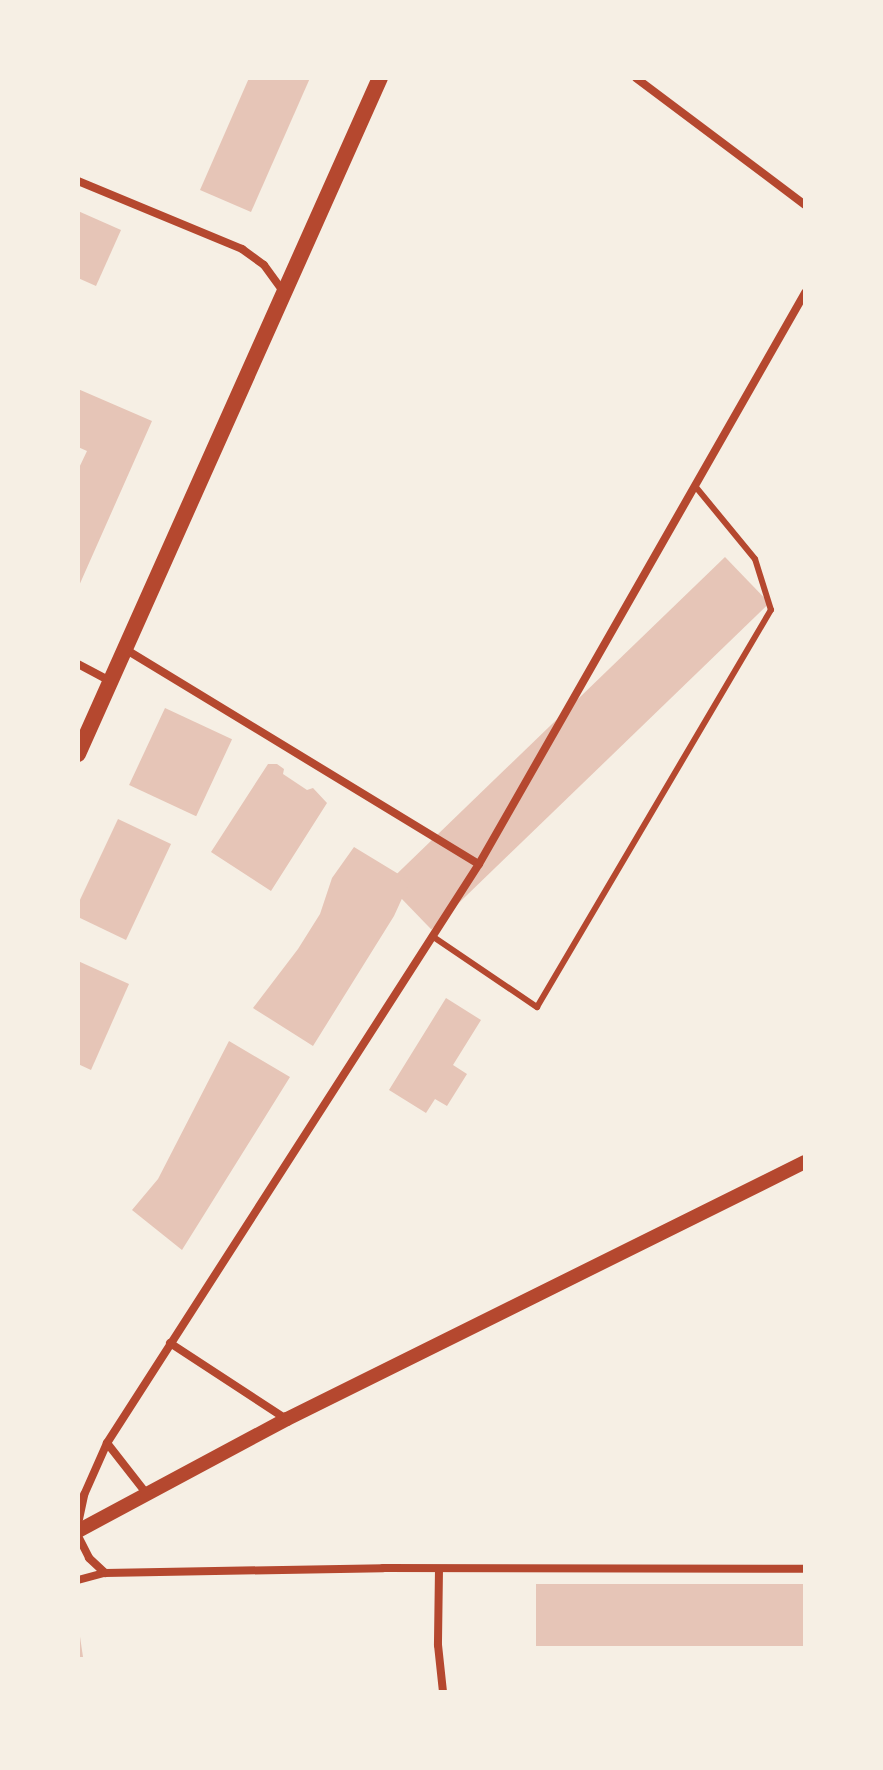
<!DOCTYPE html>
<html>
<head>
<meta charset="utf-8">
<style>
	body { margin:0 }
	#map { position:relative; width:883px; height:1770px; overflow:hidden; background:#f6efe4; font-family:"Crimson Pro",serif }
	div>[style] { position:absolute }
	[style*='--x'] { left:calc(var(--x)*1px); top:calc(var(--y)*1px); width:calc(var(--w)*1px); rotate:calc(var(--a)*1deg) }
	.building>* { inset:0; background:#e6c5b7; transform-origin:0 0 }
	.service>* { height:6px; margin:-3px; padding:0 3px; transform-origin:3px; border-radius:3px; background:#b5482f }
	.minor>* { height:8px; margin:-4px; padding:0 4px; transform-origin:4px; border-radius:4px; background:#b5482f }
	.tertiary>* { height:14px; margin:-7px; padding:0 7px; transform-origin:7px; border-radius:7px; background:#b5482f }
	.secondary>* { height:16px; margin:-8px; padding:0 8px; transform-origin:8px; border-radius:8px; background:#b5482f }
	span { translate:-50% -50%; white-space:nowrap; text-align:center; line-height:1.15; -webkit-text-stroke:6px #f6efe4; paint-order:stroke }
	.frame { position:absolute; inset:0; border:80px solid #f6efe4; pointer-events:none }
</style>
</head>
<body>
<div id="map">
	<div class="building">
		<i style="clip-path:polygon(249px 78px,310px 78px,251px 212px,200px 190px)"></i>
		<i style="clip-path:polygon(78px 211px,121px 230px,96px 286px,78px 278px)"></i>
		<i style="clip-path:polygon(78px 389px,152px 421px,78px 588px,78px 470px,87px 451px,78px 447px)"></i>
		<i style="left:725px;top:557px;width:64px;height:470px;rotate:46deg"></i>
		<i style="left:165px;top:708px;width:74px;height:85px;rotate:25deg"></i>
		<i style="clip-path:polygon(268px 764px,277px 764px,284px 769px,283px 774px,307px 790px,313px 788px,327px 803px,271px 891px,211px 852px)"></i>
		<i style="clip-path:polygon(118px 819px,171px 844px,126px 940px,78px 917px,78px 904px)"></i>
		<i style="clip-path:polygon(354px 847px,410px 881px,394px 916px,313px 1046px,253px 1008px,298px 949px,320px 914px,332px 878px)"></i>
		<i style="clip-path:polygon(78px 961px,129px 984px,91px 1070px,78px 1064px)"></i>
		<i style="clip-path:polygon(446px 998px,481px 1020px,453px 1065px,467px 1074px,447px 1106px,435px 1099px,426px 1113px,389px 1090px)"></i>
		<i style="clip-path:polygon(229px 1041px,290px 1077px,182px 1250px,132px 1210px,158px 1179px)"></i>
		<i style="left:805px;top:1584px;width:62px;height:269px;rotate:90deg"></i>
		<i style="clip-path:polygon(78px 1623px,83px 1657px,78px 1657px)"></i>
	</div>
	<div class="service">
		<i style="--x:432;--y:936;--w:127;--a:34.1"></i>
		<i style="--x:537;--y:1007;--w:461;--a:-59.5"></i>
		<i style="--x:771;--y:610;--w:53;--a:-107.4"></i>
		<i style="--x:755;--y:559;--w:94;--a:-129.4"></i>
	</div>
	<div class="minor">
		<i style="--x:636;--y:78;--w:211;--a:36.9"></i>
		<i style="--x:78;--y:181;--w:178;--a:22.5"></i>
		<i style="--x:242;--y:249;--w:27;--a:36"></i>
		<i style="--x:264;--y:265;--w:34;--a:54"></i>
		<i style="--x:125;--y:649;--w:414;--a:31.3"></i>
		<i style="--x:78;--y:664;--w:36;--a:28"></i>
		<i style="--x:170;--y:1343;--w:139;--a:33.2"></i>
		<i style="--x:107;--y:1443;--w:63;--a:52"></i>
		<i style="--x:78;--y:1524;--w:30;--a:-78"></i>
		<i style="--x:84;--y:1495;--w:57;--a:-66.1"></i>
		<i style="--x:107;--y:1443;--w:688;--a:-57.28"></i>
		<i style="--x:479;--y:864;--w:658;--a:-60.28"></i>
		<i style="--x:78;--y:1536;--w:25;--a:63"></i>
		<i style="--x:89;--y:1558;--w:22;--a:43"></i>
		<i style="--x:439;--y:1569;--w:76;--a:90.8"></i>
		<i style="--x:438;--y:1645;--w:47;--a:83.9"></i>
		<i style="--x:78;--y:1580;--w:28;--a:-15"></i>
		<i style="--x:105;--y:1573;--w:278;--a:-1"></i>
		<i style="--x:383;--y:1568;--w:422;--a:0.1"></i>
	</div>
	<div class="tertiary">
		<i style="--x:78;--y:1531;--w:237;--a:-28.2"></i>
		<i style="--x:287;--y:1419;--w:578;--a:-26.39"></i>
	</div>
	<div class="secondary">
		<i style="--x:78;--y:754;--w:740;--a:-65.93"></i>
	</div>
	<div class="frame"></div>
</div>
</body>
</html>
